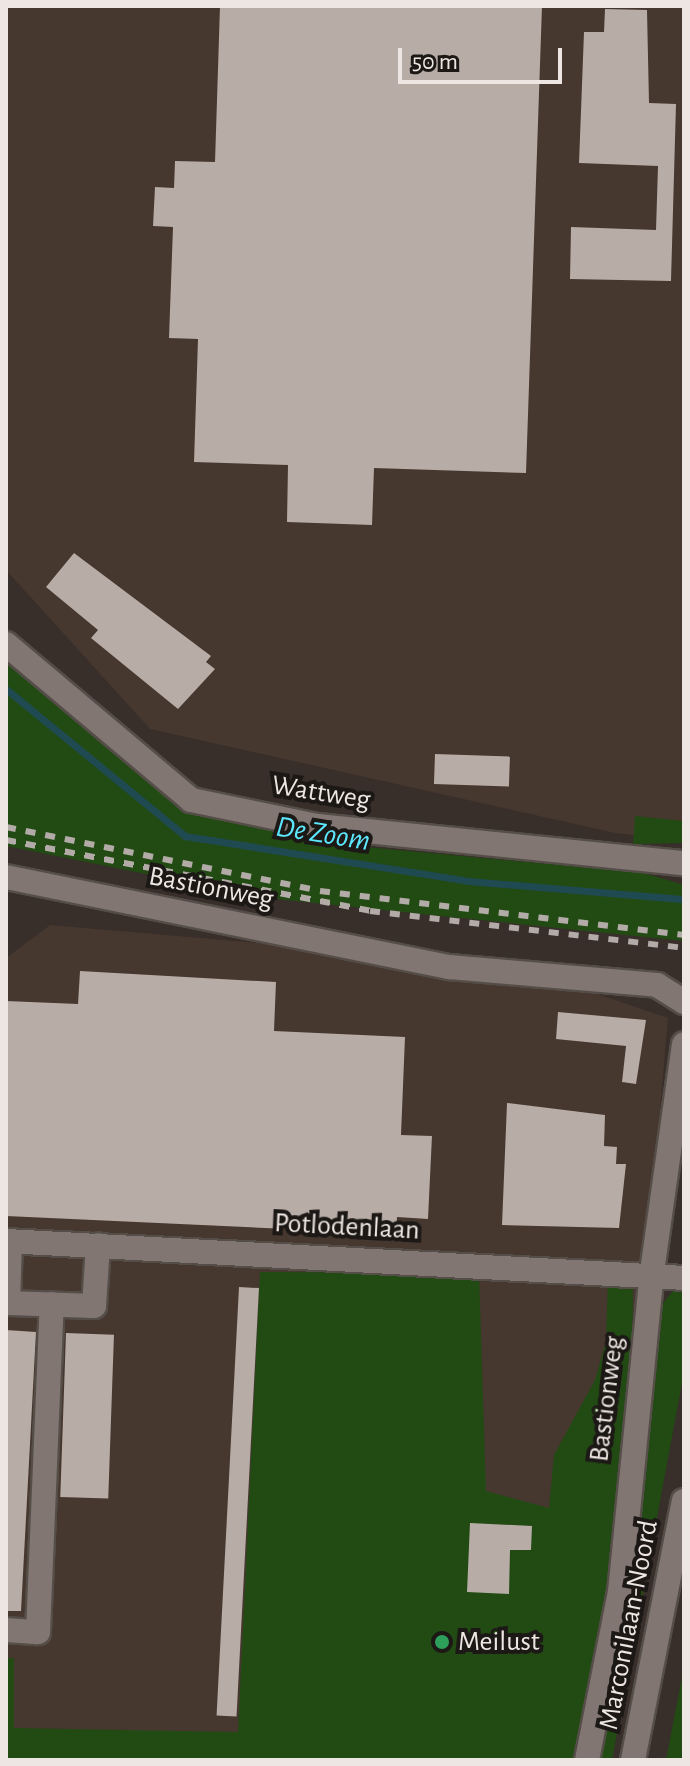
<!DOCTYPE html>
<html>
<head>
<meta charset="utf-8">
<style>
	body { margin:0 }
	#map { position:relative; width:690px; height:1766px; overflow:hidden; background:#382e2a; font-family:"Alegreya Sans",sans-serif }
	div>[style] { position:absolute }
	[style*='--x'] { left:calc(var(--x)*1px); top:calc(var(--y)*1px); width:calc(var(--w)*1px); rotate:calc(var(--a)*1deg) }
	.built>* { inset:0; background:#46372f }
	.green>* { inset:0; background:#224b14 }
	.stream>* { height:7px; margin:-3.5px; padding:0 3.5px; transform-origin:3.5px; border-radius:3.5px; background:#1f4a52 }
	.building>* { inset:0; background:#b7aca6; transform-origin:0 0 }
	.roads { filter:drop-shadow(2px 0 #554d48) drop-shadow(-2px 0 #554d48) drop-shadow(0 2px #554d48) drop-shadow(0 -2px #554d48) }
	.minor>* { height:24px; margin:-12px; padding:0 12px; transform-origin:12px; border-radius:12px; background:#817671 }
	.rail>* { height:6px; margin-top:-3px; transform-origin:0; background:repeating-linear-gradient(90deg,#b3aba7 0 10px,transparent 0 20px) }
	.dots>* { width:22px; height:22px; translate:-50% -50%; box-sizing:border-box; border:4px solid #1c1815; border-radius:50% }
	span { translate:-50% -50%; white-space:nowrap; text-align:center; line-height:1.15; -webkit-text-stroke:8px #1c1815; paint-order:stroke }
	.street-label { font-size:28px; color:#ede6e3 }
	.poi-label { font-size:28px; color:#ede6e3 }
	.left { translate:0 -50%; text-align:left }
	.water-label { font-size:30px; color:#5de7fe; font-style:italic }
	.frame { position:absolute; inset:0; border:8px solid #ede6e3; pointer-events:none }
	.scale { position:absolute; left:398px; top:48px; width:164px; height:36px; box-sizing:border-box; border:4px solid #ede6e3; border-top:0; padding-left:10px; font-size:24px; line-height:28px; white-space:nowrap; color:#ede6e3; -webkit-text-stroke:6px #1c1815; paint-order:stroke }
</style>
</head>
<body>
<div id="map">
	<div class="built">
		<i style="clip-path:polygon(6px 6px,684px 6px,684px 841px,615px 833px,150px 729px,6px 570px)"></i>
		<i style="clip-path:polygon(50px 925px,513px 965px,668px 1018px,605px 1760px,6px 1760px,6px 958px)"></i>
	</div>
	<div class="green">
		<i style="clip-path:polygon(6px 655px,213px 812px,366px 847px,644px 873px,684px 885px,684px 941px,266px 898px,6px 846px)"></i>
		<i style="clip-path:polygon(635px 816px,684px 821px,684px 843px,633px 844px)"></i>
		<i style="clip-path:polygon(260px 1272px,479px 1273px,486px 1491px,549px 1508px,554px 1455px,595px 1380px,606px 1341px,608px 1281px,633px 1283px,632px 1382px,608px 1591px,574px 1760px,6px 1760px,6px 1658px,14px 1658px,14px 1728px,238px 1732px)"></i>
		<i style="clip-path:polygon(676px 1287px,684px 1288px,684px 1372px,612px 1760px,594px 1760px,634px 1581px,660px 1307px)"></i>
		<i style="clip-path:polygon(684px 1667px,684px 1760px,666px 1760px)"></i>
	</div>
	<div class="stream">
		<i style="--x:6;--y:689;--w:232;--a:39.4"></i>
		<i style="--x:185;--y:836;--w:287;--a:9"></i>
		<i style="--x:468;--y:881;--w:217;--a:4.8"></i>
	</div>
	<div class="building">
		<i style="clip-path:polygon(220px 6px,542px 6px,526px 473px,374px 468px,372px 525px,287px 522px,288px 465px,194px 462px,198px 339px,169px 338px,173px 227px,153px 226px,155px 187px,174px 188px,175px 161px,215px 162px)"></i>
		<i style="clip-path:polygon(605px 9px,647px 10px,649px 103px,676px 104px,671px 281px,570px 279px,571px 227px,656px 230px,658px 166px,579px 163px,584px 32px,604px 32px)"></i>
		<i style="clip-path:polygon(74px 553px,211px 656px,206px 662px,215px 669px,178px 709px,91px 638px,98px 630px,46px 587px)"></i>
		<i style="left:435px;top:754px;width:75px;height:30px;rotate:2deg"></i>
		<i style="clip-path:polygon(80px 971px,276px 982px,274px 1031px,405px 1037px,401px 1135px,432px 1136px,428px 1219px,397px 1217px,396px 1234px,6px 1216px,6px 1001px,78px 1004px)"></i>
		<i style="clip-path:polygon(558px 1012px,646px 1020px,636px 1084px,622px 1082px,626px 1046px,556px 1039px)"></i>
		<i style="clip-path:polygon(507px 1103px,605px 1115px,604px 1146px,617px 1147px,616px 1164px,626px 1164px,619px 1228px,502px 1225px)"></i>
		<i style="left:239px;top:1287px;width:20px;height:429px;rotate:3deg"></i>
		<i style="clip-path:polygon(6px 1330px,36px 1332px,21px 1611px,6px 1611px)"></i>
		<i style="left:66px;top:1333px;width:48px;height:164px;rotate:2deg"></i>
		<i style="clip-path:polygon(470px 1523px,532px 1526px,531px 1550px,510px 1550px,509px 1594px,467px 1592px)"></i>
	</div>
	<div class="roads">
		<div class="minor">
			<i style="--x:6;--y:644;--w:242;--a:40.1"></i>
			<i style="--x:191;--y:800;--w:129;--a:11.7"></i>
			<i style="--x:317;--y:826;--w:369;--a:5.8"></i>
			<i style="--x:6;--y:877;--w:452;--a:11.5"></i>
			<i style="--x:449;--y:967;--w:209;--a:4.9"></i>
			<i style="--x:657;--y:985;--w:32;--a:32"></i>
			<i style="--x:6;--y:1241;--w:679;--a:3.12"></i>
			<i style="--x:10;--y:1241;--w:62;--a:91.8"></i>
			<i style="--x:8;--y:1303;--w:86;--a:2"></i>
			<i style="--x:94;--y:1306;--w:61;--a:-86.2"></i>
			<i style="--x:6;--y:1630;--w:32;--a:4"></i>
			<i style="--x:38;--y:1632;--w:328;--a:-87.6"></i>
			<i style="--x:587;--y:1760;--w:171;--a:-78.9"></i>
			<i style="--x:620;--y:1592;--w:322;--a:-84.3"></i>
			<i style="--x:652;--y:1272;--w:230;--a:-82"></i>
			<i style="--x:633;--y:1760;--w:264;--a:-78.9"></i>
		</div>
	</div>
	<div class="rail">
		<i style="--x:6;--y:827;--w:320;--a:11.5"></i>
		<i style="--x:320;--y:891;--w:367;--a:6.9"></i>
		<i style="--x:6;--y:840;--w:371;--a:11"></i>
		<i style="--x:370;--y:911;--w:316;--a:6.7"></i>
	</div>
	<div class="dots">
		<i style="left:442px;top:1642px;background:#2e9e5b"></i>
	</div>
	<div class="street-label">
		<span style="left:321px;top:793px;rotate:9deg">Wattweg</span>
		<span style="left:211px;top:888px;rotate:11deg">Bastionweg</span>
		<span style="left:347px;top:1227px;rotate:3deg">Potlodenlaan</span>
		<span style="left:607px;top:1399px;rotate:-83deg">Bastionweg</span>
		<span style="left:629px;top:1625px;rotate:-79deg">Marconilaan-Noord</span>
	</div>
	<div class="poi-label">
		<span class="left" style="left:458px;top:1642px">Meilust</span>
	</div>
	<div class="water-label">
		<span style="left:323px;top:834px;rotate:9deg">De Zoom</span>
	</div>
	<div class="frame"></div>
	<div class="scale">50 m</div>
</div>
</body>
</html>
